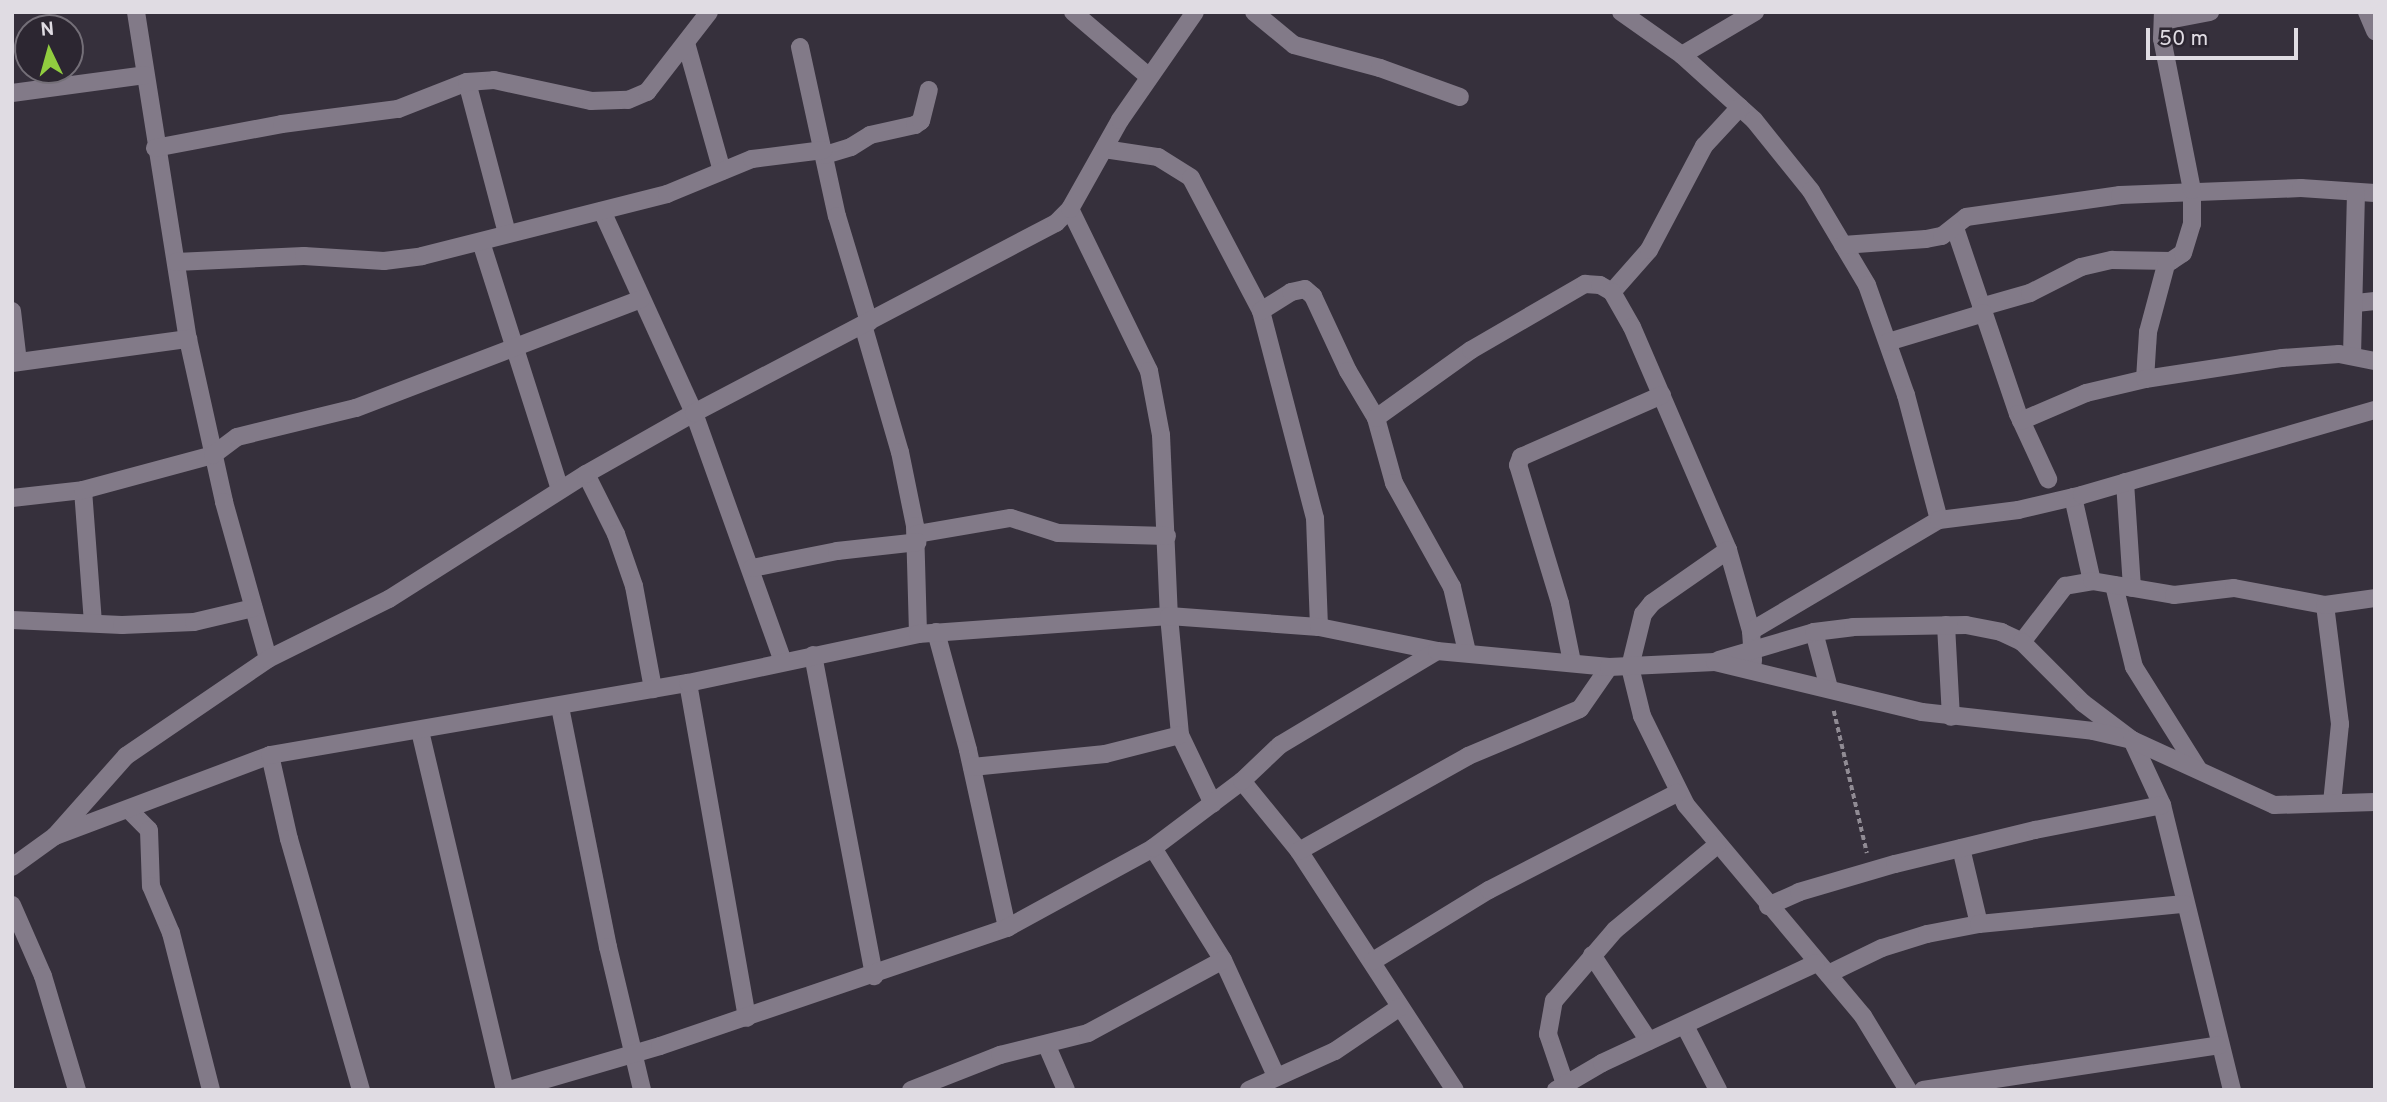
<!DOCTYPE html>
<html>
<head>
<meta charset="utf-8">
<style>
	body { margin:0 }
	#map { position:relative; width:2387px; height:1102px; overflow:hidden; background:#36303c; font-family:Overpass,sans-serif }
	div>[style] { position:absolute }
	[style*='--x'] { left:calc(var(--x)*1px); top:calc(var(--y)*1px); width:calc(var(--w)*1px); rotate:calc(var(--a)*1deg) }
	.path>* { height:3.5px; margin-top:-1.75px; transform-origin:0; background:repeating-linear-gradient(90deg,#908b94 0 5px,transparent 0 8.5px) }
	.minor>* { height:18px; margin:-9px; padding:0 9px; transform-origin:9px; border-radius:9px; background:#827a88 }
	span { translate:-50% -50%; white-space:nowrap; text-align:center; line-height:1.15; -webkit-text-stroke:7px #2c2631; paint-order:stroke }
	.frame { position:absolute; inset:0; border:14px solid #e0dce3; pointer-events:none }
	.north { position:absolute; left:14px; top:14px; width:70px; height:70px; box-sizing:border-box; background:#2c2631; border:2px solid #746f78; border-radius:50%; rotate:355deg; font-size:19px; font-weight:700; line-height:28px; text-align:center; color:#e0dce3 }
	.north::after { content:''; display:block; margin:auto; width:24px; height:32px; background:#91cd3f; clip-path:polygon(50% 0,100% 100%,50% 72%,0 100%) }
	.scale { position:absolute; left:2146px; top:28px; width:152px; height:32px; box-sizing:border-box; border:4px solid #e0dce3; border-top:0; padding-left:9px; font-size:21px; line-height:24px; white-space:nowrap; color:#e0dce3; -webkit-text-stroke:5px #2c2631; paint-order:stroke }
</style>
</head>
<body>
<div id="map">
	<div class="path">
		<i style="--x:1834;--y:711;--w:146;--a:76.9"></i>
	</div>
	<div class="minor">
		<i style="--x:136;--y:12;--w:331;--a:81"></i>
		<i style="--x:188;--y:339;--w:167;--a:77.5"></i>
		<i style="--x:224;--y:502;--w:163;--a:74.3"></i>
		<i style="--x:1073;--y:12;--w:100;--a:40.5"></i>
		<i style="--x:1254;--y:12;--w:52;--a:39.5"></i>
		<i style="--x:1294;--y:45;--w:89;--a:15"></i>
		<i style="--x:1380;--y:68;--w:85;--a:19.9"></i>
		<i style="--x:1621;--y:12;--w:75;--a:35.2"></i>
		<i style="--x:1682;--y:55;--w:97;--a:42.1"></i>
		<i style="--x:1754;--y:120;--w:91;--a:51.2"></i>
		<i style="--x:1811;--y:191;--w:109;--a:59.2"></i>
		<i style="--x:1867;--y:285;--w:117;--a:70.5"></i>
		<i style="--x:1906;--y:395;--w:129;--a:75.2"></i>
		<i style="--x:2367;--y:12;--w:21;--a:67"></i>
		<i style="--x:2163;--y:21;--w:48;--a:-10.8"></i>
		<i style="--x:686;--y:43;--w:133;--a:74.3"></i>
		<i style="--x:800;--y:47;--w:173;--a:77.7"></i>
		<i style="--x:837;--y:216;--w:111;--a:73.2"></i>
		<i style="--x:1682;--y:55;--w:85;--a:-30.5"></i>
		<i style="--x:467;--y:82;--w:156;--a:75.2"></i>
		<i style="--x:12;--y:93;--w:134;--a:-7.7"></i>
		<i style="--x:155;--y:148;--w:129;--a:-10.7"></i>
		<i style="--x:282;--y:124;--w:117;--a:-7.4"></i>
		<i style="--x:398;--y:109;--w:74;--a:-21.4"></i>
		<i style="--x:467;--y:82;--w:27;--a:-4"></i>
		<i style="--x:494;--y:80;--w:99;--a:12.2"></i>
		<i style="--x:591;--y:101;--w:37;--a:-2"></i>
		<i style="--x:628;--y:100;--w:21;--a:-23"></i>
		<i style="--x:647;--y:92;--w:101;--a:-52.2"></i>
		<i style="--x:1104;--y:149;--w:55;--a:8.4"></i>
		<i style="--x:1158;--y:157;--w:39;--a:32"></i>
		<i style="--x:1191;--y:178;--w:150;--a:62.2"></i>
		<i style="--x:1261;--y:311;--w:214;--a:75.4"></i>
		<i style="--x:1315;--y:518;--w:109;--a:87.9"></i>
		<i style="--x:825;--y:155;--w:27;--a:-17"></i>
		<i style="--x:851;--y:147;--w:22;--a:-32"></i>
		<i style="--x:870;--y:135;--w:46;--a:-12.5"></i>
		<i style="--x:915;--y:125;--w:7;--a:-34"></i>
		<i style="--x:921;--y:121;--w:32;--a:-76"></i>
		<i style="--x:1070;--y:209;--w:180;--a:64"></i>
		<i style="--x:1149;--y:371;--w:65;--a:79.4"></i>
		<i style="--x:1161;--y:435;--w:181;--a:87.5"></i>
		<i style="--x:1169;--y:616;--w:120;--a:84.7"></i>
		<i style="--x:1180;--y:735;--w:76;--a:64.4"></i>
		<i style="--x:602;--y:211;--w:222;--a:65.5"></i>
		<i style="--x:694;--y:413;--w:263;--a:70.3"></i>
		<i style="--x:1955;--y:228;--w:196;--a:71.3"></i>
		<i style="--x:2018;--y:414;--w:72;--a:65.2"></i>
		<i style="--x:481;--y:242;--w:260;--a:72.3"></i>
		<i style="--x:1843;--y:245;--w:83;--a:-4.1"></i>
		<i style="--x:1926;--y:239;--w:16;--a:-11"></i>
		<i style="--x:1942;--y:236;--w:31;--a:-38"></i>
		<i style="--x:1966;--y:217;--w:156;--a:-8.1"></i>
		<i style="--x:2120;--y:195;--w:181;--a:-2.2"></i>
		<i style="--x:2301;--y:188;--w:74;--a:3.9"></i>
		<i style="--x:176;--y:262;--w:128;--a:-2.7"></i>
		<i style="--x:304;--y:256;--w:80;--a:3.6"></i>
		<i style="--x:384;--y:261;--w:38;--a:-7"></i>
		<i style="--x:422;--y:256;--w:253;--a:-14.2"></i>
		<i style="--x:667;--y:194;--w:92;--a:-22.4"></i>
		<i style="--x:752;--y:159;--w:72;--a:-7.2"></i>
		<i style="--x:1612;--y:292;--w:56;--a:-48.6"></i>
		<i style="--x:1649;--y:250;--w:118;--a:-62.1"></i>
		<i style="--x:1704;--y:146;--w:53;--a:-47.3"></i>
		<i style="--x:2356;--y:303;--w:19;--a:-6"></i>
		<i style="--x:1981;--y:307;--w:51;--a:-15.9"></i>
		<i style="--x:2030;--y:293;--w:57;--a:-27"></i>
		<i style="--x:2081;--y:267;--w:32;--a:-13"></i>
		<i style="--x:2112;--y:260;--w:59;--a:1"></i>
		<i style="--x:2171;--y:261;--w:14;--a:-34"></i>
		<i style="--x:2183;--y:253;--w:30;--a:-73"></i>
		<i style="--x:2192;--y:224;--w:34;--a:-90"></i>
		<i style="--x:2192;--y:190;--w:154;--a:-101.2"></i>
		<i style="--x:2162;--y:39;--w:27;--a:-88"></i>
		<i style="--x:12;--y:311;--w:51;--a:83.3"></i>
		<i style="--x:1261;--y:311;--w:36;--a:-32"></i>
		<i style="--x:1291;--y:292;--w:14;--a:-12"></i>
		<i style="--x:1305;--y:289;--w:11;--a:41"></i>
		<i style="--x:1313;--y:296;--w:83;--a:65"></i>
		<i style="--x:1348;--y:371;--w:55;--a:59.2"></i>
		<i style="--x:1376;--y:418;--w:67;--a:74.5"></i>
		<i style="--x:1394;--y:483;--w:119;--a:60.9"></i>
		<i style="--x:1452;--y:587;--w:67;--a:77"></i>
		<i style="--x:863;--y:325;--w:132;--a:73.8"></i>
		<i style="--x:900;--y:452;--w:76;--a:78.5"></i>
		<i style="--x:915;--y:526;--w:108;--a:88.4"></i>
		<i style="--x:1888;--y:342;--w:100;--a:-16.8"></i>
		<i style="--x:2352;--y:356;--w:164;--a:-88.6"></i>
		<i style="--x:12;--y:363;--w:178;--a:-7.8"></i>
		<i style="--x:2145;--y:379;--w:47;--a:-86.3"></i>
		<i style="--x:2148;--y:332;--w:73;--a:-75"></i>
		<i style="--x:1376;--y:418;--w:117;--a:-35.6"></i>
		<i style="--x:1471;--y:350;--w:132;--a:-30.1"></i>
		<i style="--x:1585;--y:284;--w:15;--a:4"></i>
		<i style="--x:1600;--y:285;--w:14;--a:30"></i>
		<i style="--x:1612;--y:292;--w:40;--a:60.3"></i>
		<i style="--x:1632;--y:327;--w:243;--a:66.7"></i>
		<i style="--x:1728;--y:550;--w:84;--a:74.1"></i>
		<i style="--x:1751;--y:631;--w:30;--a:86"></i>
		<i style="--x:2021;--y:421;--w:71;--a:-23.3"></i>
		<i style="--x:2086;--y:393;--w:61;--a:-13.3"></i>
		<i style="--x:2145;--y:379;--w:139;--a:-8.7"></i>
		<i style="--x:2282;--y:358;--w:57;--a:-4"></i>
		<i style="--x:2339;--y:354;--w:37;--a:11"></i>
		<i style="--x:586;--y:474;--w:67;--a:63.4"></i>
		<i style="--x:616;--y:534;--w:55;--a:70.9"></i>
		<i style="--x:634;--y:586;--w:105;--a:79.5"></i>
		<i style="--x:2125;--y:482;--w:106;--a:86.2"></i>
		<i style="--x:83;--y:490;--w:133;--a:85.7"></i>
		<i style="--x:2073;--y:497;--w:86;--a:77.3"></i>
		<i style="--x:12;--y:498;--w:71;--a:-6.4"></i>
		<i style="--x:83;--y:490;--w:135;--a:-15.1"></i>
		<i style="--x:213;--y:455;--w:30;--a:-37"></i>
		<i style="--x:237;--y:437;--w:122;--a:-13.7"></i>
		<i style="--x:356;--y:408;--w:305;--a:-20.9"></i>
		<i style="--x:917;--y:534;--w:95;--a:-9.7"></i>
		<i style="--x:1011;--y:518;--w:49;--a:17.7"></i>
		<i style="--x:1058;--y:533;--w:109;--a:1.6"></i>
		<i style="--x:1728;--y:550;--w:93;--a:145.1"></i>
		<i style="--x:1652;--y:603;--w:14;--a:129"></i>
		<i style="--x:1643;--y:614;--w:55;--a:103.8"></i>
		<i style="--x:1630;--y:667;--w:50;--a:76.2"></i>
		<i style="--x:1642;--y:716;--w:99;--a:63.7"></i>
		<i style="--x:1686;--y:805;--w:275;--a:50"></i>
		<i style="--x:1863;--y:1016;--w:87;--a:58.7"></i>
		<i style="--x:752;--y:568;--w:87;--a:-11.3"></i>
		<i style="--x:837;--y:551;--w:81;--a:-6.3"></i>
		<i style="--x:2114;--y:585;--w:84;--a:76.3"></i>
		<i style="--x:2134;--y:667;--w:120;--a:57.9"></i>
		<i style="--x:2325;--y:605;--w:120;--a:82.8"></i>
		<i style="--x:2340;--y:724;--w:79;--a:95.8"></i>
		<i style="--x:12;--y:620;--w:110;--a:2.6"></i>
		<i style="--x:122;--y:625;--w:72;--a:-2.4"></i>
		<i style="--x:194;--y:622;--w:61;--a:-13.3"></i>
		<i style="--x:1946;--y:625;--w:92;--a:86.9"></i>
		<i style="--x:1751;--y:631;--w:218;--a:-30.6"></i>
		<i style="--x:1939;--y:520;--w:80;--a:-7.2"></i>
		<i style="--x:2018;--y:510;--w:66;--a:-13.2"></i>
		<i style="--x:2082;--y:495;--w:305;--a:-16.2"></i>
		<i style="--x:936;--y:632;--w:122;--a:74.8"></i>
		<i style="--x:968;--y:750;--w:182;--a:77.6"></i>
		<i style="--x:1814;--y:632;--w:58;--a:75"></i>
		<i style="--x:2022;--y:642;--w:71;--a:-52.5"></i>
		<i style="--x:2065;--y:586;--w:27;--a:-10"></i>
		<i style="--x:2092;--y:581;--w:83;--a:9.7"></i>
		<i style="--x:2174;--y:595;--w:60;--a:-6.7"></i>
		<i style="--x:2234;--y:588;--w:93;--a:10.6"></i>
		<i style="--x:2325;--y:605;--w:50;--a:-8"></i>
		<i style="--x:813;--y:655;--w:327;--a:79.2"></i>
		<i style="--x:1719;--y:660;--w:99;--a:-16.4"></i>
		<i style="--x:1814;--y:632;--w:39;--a:-7"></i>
		<i style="--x:1853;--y:627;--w:113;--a:-1"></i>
		<i style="--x:1966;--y:625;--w:36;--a:11"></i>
		<i style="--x:2001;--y:632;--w:23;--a:25"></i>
		<i style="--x:2022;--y:642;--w:86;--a:45"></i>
		<i style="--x:2083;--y:703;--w:61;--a:37.1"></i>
		<i style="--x:2132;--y:740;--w:72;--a:65.2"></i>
		<i style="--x:2162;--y:805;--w:293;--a:76.2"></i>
		<i style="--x:1572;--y:662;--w:60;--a:-101.5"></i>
		<i style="--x:1560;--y:603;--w:144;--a:-106.9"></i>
		<i style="--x:1518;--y:465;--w:9;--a:-69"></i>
		<i style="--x:1521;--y:457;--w:154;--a:-23.7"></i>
		<i style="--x:688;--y:683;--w:340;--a:80"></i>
		<i style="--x:560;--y:707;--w:245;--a:78.7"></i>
		<i style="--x:608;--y:947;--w:147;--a:76.6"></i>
		<i style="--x:420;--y:731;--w:369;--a:76.7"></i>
		<i style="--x:270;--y:755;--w:86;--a:77.3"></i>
		<i style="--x:289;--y:839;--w:261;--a:74"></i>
		<i style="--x:972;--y:767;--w:134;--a:-5.6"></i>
		<i style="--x:1105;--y:754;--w:77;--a:-14.2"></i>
		<i style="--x:1242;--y:781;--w:90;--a:50.8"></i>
		<i style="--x:1299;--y:851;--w:285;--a:56.9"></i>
		<i style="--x:129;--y:810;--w:28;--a:45"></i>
		<i style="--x:149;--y:830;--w:56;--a:88"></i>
		<i style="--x:151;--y:886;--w:51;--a:66.9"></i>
		<i style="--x:171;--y:933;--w:162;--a:75.7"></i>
		<i style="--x:55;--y:836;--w:230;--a:-20.6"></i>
		<i style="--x:270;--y:755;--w:424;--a:-9.8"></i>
		<i style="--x:688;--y:683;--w:235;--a:-12"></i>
		<i style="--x:918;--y:634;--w:252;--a:-4.1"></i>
		<i style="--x:1169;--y:616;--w:150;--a:4.2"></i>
		<i style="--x:1319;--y:627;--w:120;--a:11.5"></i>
		<i style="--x:1153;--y:848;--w:132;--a:58"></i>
		<i style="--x:1223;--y:960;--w:128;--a:65.4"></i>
		<i style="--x:1961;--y:848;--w:78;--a:76.7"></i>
		<i style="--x:1299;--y:851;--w:194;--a:-29.3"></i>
		<i style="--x:1468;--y:756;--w:121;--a:-22.8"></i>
		<i style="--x:1580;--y:709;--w:51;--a:-55.4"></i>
		<i style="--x:12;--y:867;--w:53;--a:-35.8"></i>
		<i style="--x:55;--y:836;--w:107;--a:-48.4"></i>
		<i style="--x:126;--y:756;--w:172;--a:-34.3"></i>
		<i style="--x:268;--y:659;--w:135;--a:-26.4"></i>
		<i style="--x:389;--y:599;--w:233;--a:-32.4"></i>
		<i style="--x:586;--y:474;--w:124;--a:-29.5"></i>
		<i style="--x:694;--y:413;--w:409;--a:-27.7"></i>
		<i style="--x:1056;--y:223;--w:20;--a:-45"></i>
		<i style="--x:1070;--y:209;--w:102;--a:-60.7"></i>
		<i style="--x:1120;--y:120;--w:131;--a:-55.2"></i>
		<i style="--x:12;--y:905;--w:77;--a:66.4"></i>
		<i style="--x:43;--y:976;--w:119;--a:73.4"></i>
		<i style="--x:1768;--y:906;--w:34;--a:-24"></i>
		<i style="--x:1799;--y:892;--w:100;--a:-16.3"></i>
		<i style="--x:1895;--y:864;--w:144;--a:-13.7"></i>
		<i style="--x:2035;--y:830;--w:129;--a:-11.1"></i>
		<i style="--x:1592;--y:955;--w:103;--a:56.5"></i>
		<i style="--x:1373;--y:961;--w:136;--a:-31.5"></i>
		<i style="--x:1489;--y:890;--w:212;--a:-27.3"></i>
		<i style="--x:1828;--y:974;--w:60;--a:-25.7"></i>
		<i style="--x:1882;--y:948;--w:47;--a:-17.3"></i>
		<i style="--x:1927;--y:934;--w:53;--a:-10.9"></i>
		<i style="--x:1979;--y:924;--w:206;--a:-5.6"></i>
		<i style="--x:1685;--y:1026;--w:72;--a:62.7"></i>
		<i style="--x:1047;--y:1046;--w:48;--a:66.6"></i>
		<i style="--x:1565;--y:1084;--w:53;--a:-108.8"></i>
		<i style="--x:1548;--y:1034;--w:34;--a:-80"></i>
		<i style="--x:1554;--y:1001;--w:94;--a:-49.3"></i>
		<i style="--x:1615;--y:930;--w:133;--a:-39.8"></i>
		<i style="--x:509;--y:1090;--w:157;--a:-16.2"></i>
		<i style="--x:660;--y:1046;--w:367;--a:-18.8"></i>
		<i style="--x:1007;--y:928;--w:166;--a:-28.7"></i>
		<i style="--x:1153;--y:848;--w:111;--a:-37"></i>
		<i style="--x:1242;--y:781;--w:52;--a:-43.5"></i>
		<i style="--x:1280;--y:745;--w:183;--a:-30.9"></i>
		<i style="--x:1437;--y:651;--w:173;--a:5.3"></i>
		<i style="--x:1609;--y:667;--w:106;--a:-2.7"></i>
		<i style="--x:1715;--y:662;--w:213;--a:13.6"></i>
		<i style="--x:1922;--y:712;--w:172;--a:6.3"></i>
		<i style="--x:2093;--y:731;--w:40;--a:13"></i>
		<i style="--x:2132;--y:740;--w:156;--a:24.6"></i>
		<i style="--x:2274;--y:805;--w:101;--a:-1.7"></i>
		<i style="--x:911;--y:1090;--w:96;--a:-21.5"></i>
		<i style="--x:1000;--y:1055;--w:91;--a:-14"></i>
		<i style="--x:1088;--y:1033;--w:153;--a:-28.4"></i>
		<i style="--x:1249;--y:1090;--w:94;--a:-24.4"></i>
		<i style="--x:1335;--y:1051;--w:78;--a:-34.1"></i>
		<i style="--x:1556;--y:1090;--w:53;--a:-30.4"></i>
		<i style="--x:1602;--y:1063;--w:236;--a:-25"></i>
		<i style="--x:1923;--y:1090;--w:300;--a:-8.6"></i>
	</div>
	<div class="frame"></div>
	<div class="north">N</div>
	<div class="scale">50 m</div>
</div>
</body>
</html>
